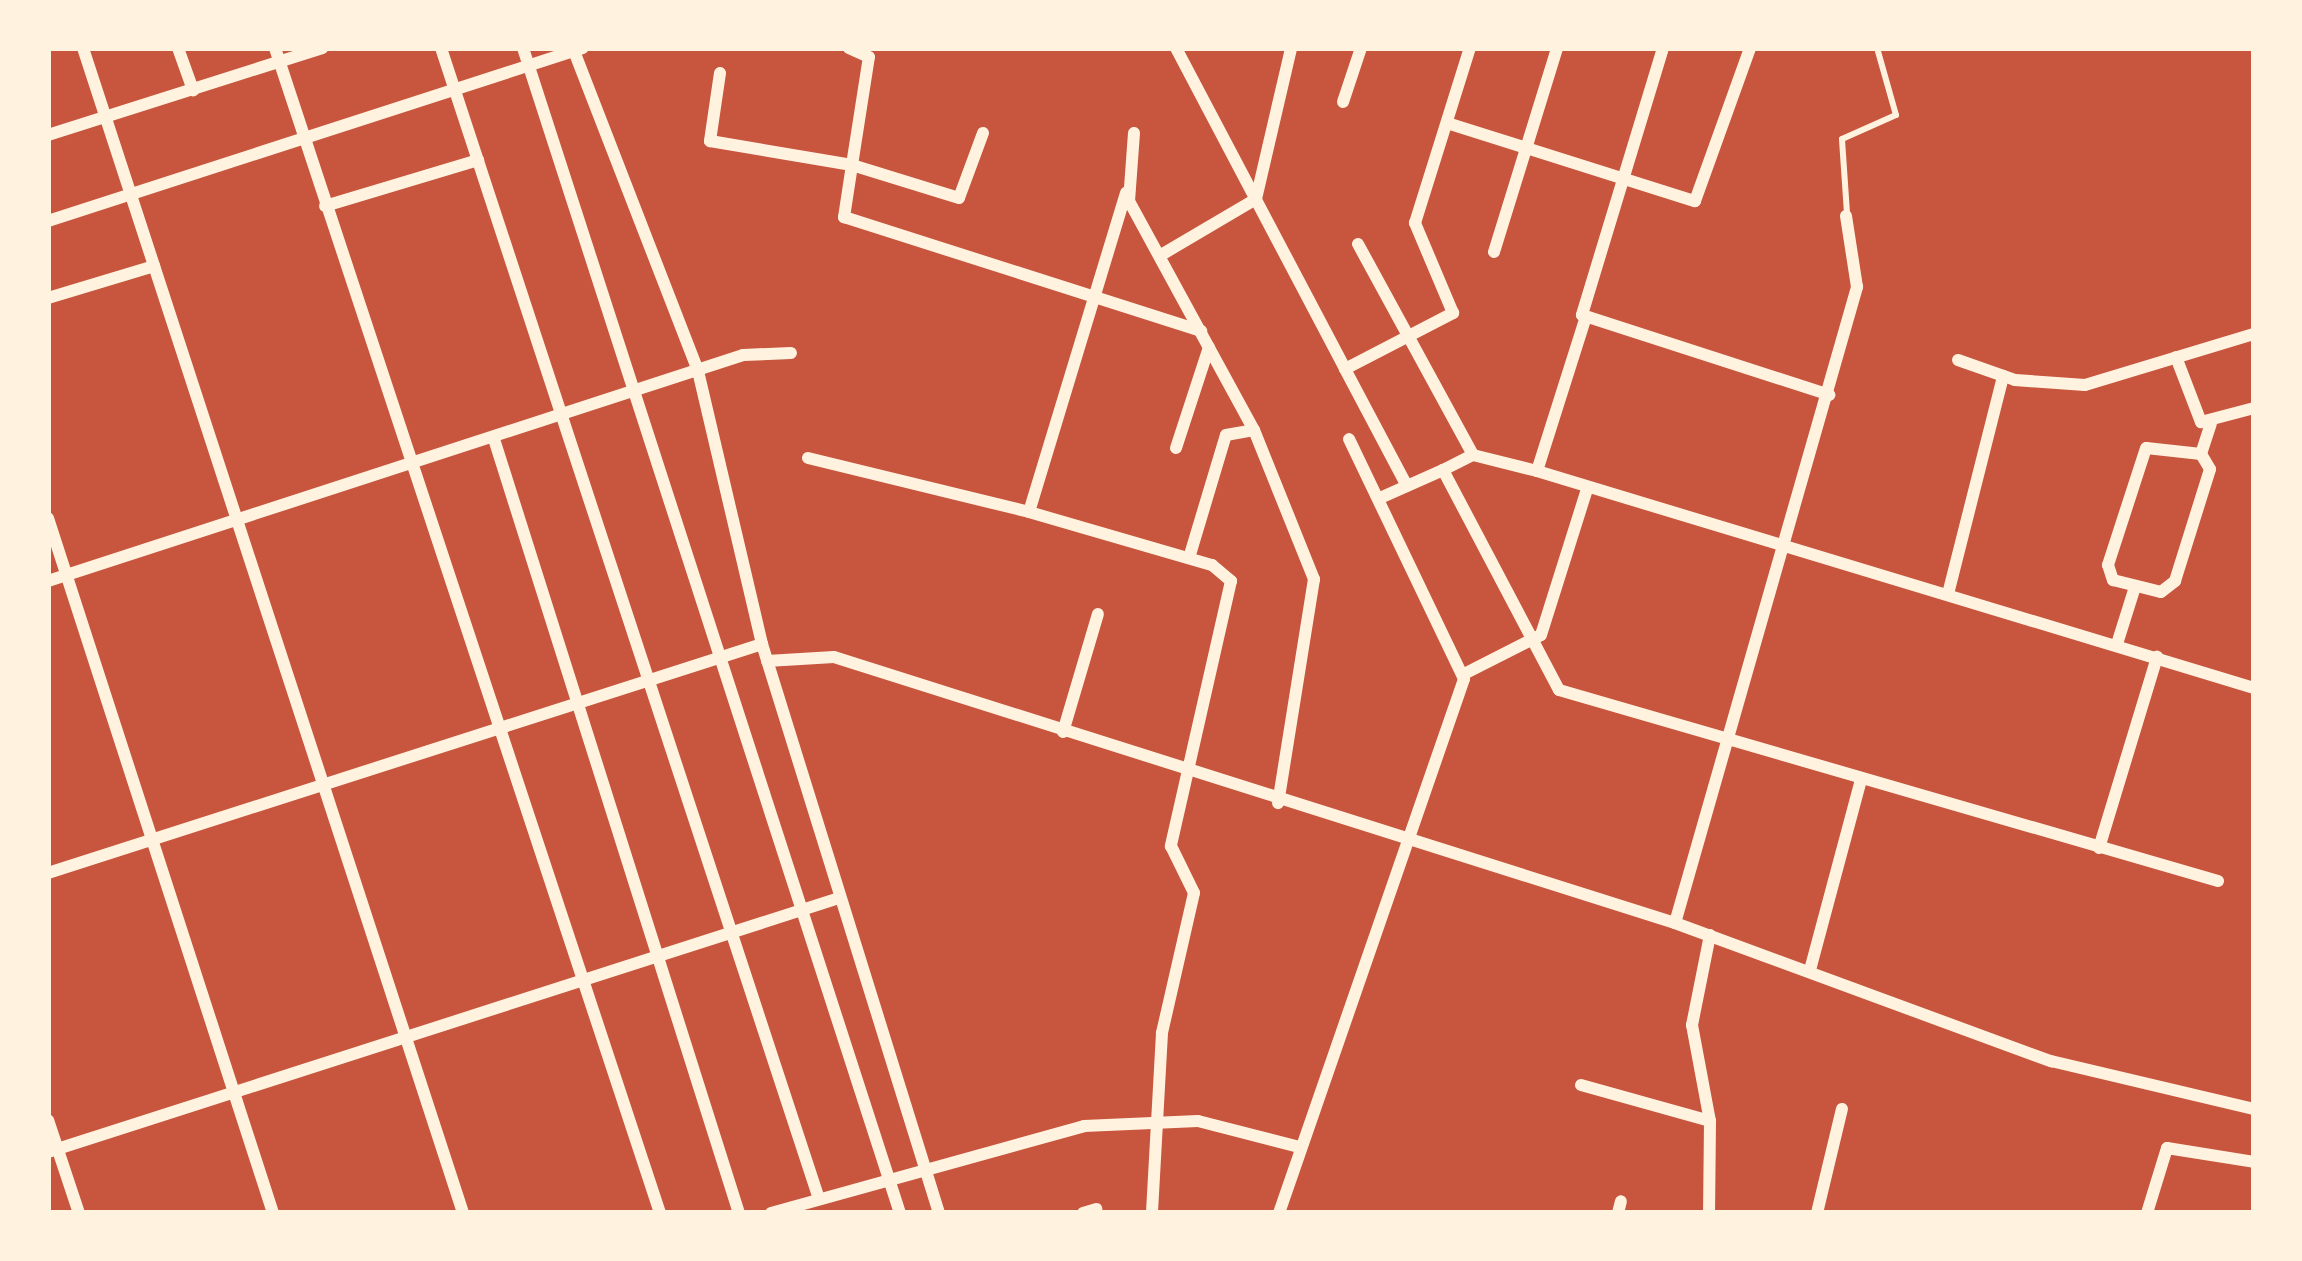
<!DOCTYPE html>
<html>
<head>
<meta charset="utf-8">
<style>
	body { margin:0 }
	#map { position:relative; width:2302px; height:1261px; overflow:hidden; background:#c8553d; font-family:Commissioner,sans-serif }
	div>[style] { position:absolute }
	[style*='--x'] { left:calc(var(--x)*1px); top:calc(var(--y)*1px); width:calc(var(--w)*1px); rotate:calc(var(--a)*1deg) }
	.service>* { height:6px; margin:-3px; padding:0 3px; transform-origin:3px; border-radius:3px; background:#fff3e0 }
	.minor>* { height:12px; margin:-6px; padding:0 6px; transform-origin:6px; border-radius:6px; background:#fff3e0 }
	span { translate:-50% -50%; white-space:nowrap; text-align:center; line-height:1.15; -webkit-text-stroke:9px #fff3e0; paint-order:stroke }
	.frame { position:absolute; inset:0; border:51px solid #fff3e0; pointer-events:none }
</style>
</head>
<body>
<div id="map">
	<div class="service">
		<i style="--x:1847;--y:213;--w:74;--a:-93.9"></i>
		<i style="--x:1842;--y:139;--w:59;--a:-24"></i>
		<i style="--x:1896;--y:115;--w:70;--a:-105.8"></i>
	</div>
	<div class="minor">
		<i style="--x:83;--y:48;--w:1225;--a:71.93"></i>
		<i style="--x:178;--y:48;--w:45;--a:70.3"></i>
		<i style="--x:275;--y:48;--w:1227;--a:71.71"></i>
		<i style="--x:441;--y:48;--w:1208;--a:71.82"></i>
		<i style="--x:523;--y:48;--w:1224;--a:72.07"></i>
		<i style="--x:1176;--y:48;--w:363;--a:62.2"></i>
		<i style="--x:1345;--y:369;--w:122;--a:-27.4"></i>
		<i style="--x:1453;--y:313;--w:98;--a:-112.9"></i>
		<i style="--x:1415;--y:223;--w:183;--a:-72.6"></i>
		<i style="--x:1663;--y:48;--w:279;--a:106.9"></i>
		<i style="--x:1582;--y:315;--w:260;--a:17.9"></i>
		<i style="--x:574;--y:51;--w:343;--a:68.8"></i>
		<i style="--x:698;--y:371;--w:280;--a:76.8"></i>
		<i style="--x:762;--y:644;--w:596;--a:72.72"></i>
		<i style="--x:720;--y:73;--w:69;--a:98.4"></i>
		<i style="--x:710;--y:141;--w:144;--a:9.6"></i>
		<i style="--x:852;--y:165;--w:109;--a:-81.1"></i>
		<i style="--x:869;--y:57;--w:22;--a:-156"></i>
		<i style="--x:1343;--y:102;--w:57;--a:-71.6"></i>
		<i style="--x:1447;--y:123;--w:260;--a:17.5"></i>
		<i style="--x:1695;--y:201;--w:163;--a:-70.2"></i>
		<i style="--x:983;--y:133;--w:69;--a:110.3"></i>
		<i style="--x:959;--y:198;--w:112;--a:-162.9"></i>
		<i style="--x:852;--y:165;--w:53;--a:98.7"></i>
		<i style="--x:844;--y:217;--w:375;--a:17.7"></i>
		<i style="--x:1134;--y:133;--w:68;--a:94.2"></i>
		<i style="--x:1129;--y:201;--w:261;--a:61.4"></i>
		<i style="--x:1254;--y:430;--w:161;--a:68.1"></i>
		<i style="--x:1314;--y:579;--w:227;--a:99.1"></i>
		<i style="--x:48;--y:135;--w:288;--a:-17.6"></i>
		<i style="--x:325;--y:206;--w:160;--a:-16.7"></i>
		<i style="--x:48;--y:221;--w:562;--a:-17.92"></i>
		<i style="--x:1358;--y:244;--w:240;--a:61.4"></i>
		<i style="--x:1494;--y:252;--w:214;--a:-72.8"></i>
		<i style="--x:1161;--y:255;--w:110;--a:-30.5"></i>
		<i style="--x:1256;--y:199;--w:155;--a:-76.9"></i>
		<i style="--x:48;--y:298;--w:111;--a:-16.8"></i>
		<i style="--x:2176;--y:357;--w:70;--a:69"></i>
		<i style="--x:2201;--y:422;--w:55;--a:-14.8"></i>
		<i style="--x:1958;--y:360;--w:60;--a:19.3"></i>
		<i style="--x:2015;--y:380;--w:70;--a:4.1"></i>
		<i style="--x:2085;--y:385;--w:177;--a:-16.8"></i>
		<i style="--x:1345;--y:369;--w:132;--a:62.1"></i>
		<i style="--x:494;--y:439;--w:812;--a:72.44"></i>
		<i style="--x:1176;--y:448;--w:106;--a:-71.9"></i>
		<i style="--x:2201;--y:454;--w:55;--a:-173.8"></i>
		<i style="--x:2146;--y:448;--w:123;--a:108"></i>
		<i style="--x:2108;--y:565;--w:16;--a:72"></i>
		<i style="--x:2113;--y:580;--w:49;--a:14"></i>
		<i style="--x:2161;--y:592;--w:18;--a:-38"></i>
		<i style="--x:2175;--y:581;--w:117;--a:-72.6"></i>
		<i style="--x:2210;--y:469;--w:17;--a:-121"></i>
		<i style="--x:2201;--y:454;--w:32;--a:-72"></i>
		<i style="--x:808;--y:458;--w:228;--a:13.7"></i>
		<i style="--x:1029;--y:512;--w:191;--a:16.2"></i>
		<i style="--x:1212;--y:565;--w:25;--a:40"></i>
		<i style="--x:1231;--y:581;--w:272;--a:102.8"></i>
		<i style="--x:1171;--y:846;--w:52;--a:63.9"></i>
		<i style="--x:1194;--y:893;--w:144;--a:102.9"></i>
		<i style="--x:1162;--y:1033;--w:180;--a:93.2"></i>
		<i style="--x:1537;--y:471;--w:158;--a:-72.4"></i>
		<i style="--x:1380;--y:498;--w:69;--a:-24"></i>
		<i style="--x:1029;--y:512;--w:334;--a:-73.1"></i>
		<i style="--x:48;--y:518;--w:731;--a:72.06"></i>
		<i style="--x:1189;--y:558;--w:128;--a:-73.3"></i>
		<i style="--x:1226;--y:435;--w:28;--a:-10"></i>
		<i style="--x:48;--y:581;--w:731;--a:-18.01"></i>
		<i style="--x:743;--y:355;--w:48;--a:-2.4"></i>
		<i style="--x:1948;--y:594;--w:225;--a:-75.8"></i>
		<i style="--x:2117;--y:644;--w:60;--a:-72.5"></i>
		<i style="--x:767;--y:661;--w:67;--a:-3.4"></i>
		<i style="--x:834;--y:657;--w:882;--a:17.55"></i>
		<i style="--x:1675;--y:923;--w:401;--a:20.2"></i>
		<i style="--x:2051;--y:1061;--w:209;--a:13.3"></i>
		<i style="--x:1464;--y:674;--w:86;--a:-26.9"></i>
		<i style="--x:1541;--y:635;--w:153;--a:-72.5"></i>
		<i style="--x:1063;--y:732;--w:123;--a:-73.5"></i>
		<i style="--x:2099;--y:848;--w:200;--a:-73.1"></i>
		<i style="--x:48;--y:873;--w:750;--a:-17.78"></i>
		<i style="--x:2218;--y:881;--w:686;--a:-163.84"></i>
		<i style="--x:1559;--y:690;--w:249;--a:-117.8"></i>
		<i style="--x:1443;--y:470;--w:34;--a:-27"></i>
		<i style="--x:1473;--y:455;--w:66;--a:14"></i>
		<i style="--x:1537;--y:471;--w:749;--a:16.84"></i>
		<i style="--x:1675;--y:923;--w:662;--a:-74.03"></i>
		<i style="--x:1857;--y:287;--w:72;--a:-98.8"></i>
		<i style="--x:1710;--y:935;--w:92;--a:101.3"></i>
		<i style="--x:1692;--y:1025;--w:98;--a:79.4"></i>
		<i style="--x:1810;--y:970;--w:193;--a:-75"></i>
		<i style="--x:1581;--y:1085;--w:134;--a:15.6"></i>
		<i style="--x:1710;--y:1121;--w:92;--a:90.6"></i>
		<i style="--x:48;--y:1120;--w:98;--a:71.6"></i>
		<i style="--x:48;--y:1152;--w:828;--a:-17.8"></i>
		<i style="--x:771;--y:1213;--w:325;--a:-15.5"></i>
		<i style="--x:1084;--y:1126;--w:114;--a:-2.5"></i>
		<i style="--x:1198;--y:1121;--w:104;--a:14.4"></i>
		<i style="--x:1083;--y:1213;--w:14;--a:-17"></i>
		<i style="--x:1279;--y:1213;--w:565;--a:-70.89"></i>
		<i style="--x:1464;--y:679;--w:266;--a:-115.6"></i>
		<i style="--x:1618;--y:1213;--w:12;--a:-76"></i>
		<i style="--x:1817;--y:1213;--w:107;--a:-76.5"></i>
		<i style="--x:2147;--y:1213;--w:68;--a:-72.9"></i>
		<i style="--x:2167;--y:1148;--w:88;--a:9.1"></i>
	</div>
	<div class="frame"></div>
</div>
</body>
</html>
